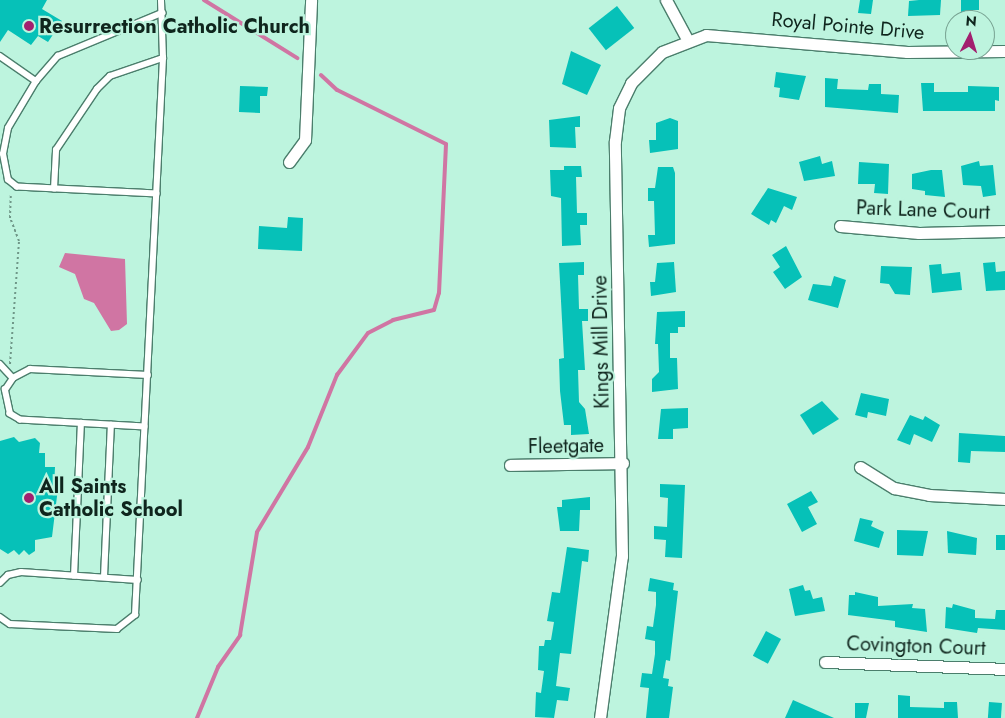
<!DOCTYPE html>
<html>
<head>
<meta charset="utf-8">
<style>
	body { margin:0 }
	#map { position:relative; width:1005px; height:718px; overflow:hidden; background:#bdf4de; font-family:Jost,sans-serif }
	div>[style] { position:absolute }
	[style*='--x'] { left:calc(var(--x)*1px); top:calc(var(--y)*1px); width:calc(var(--w)*1px); rotate:calc(var(--a)*1deg) }
	.water>* { inset:0; background:#d075a3 }
	.stream>* { height:4px; margin:-2px; padding:0 2px; transform-origin:2px; border-radius:2px; background:#d075a3 }
	.building>* { inset:0; background:#06c1b8; transform-origin:0 0 }
	.path>* { height:2px; margin-top:-1px; transform-origin:0; background:repeating-linear-gradient(90deg,#6f9788 0 2.5px,transparent 0 5px) }
	.roads { filter:drop-shadow(1px 0 #4b7e6c) drop-shadow(-1px 0 #4b7e6c) drop-shadow(0 1px #4b7e6c) drop-shadow(0 -1px #4b7e6c) }
	.service>* { height:5.5px; margin:-2.75px; padding:0 2.75px; transform-origin:2.75px; border-radius:2.75px; background:#fff }
	.minor>* { height:11px; margin:-5.5px; padding:0 5.5px; transform-origin:5.5px; border-radius:5.5px; background:#fff }
	.dots>* { width:14px; height:14px; translate:-50% -50%; box-sizing:border-box; border:2px solid #bdf4de; border-radius:50% }
	span { translate:-50% -50%; white-space:nowrap; text-align:center; line-height:1.15; -webkit-text-stroke:4.5px #bdf4de; paint-order:stroke }
	.poi-label { font-size:20px; color:#0f251d; font-weight:700 }
	.left { translate:0 -50%; text-align:left }
	.street-label { font-size:20px; color:#0f251d }
	.north { position:absolute; left:945px; top:10px; width:50px; height:50px; box-sizing:border-box; background:#bdf4de; border:1px solid #77a191; border-radius:50%; rotate:5deg; font-size:14px; font-weight:700; line-height:20px; text-align:center; color:#0f251d }
	.north::after { content:''; display:block; margin:auto; width:18px; height:22px; background:#a21f6f; clip-path:polygon(50% 0,100% 100%,50% 72%,0 100%) }
</style>
</head>
<body>
<div id="map">
	<div class="water">
		<i style="clip-path:polygon(65px 253px,125px 259px,127px 324px,119px 330px,111px 331px,94px 303px,84px 299px,75px 274px,59px 267px)"></i>
	</div>
	<div class="stream">
		<i style="--x:204;--y:0;--w:110;--a:31.9"></i>
		<i style="--x:197;--y:718;--w:55;--a:-67.6"></i>
		<i style="--x:218;--y:667;--w:39;--a:-55"></i>
		<i style="--x:240;--y:635;--w:104;--a:-80.6"></i>
		<i style="--x:257;--y:532;--w:99;--a:-59"></i>
		<i style="--x:308;--y:447;--w:78;--a:-68.1"></i>
		<i style="--x:337;--y:375;--w:52;--a:-53.6"></i>
		<i style="--x:368;--y:333;--w:28;--a:-27"></i>
		<i style="--x:393;--y:320;--w:42;--a:-13.7"></i>
		<i style="--x:434;--y:310;--w:18;--a:-74"></i>
		<i style="--x:439;--y:293;--w:149;--a:-87.3"></i>
		<i style="--x:446;--y:144;--w:122;--a:-153.6"></i>
		<i style="--x:337;--y:90;--w:22;--a:-137"></i>
	</div>
	<div class="building">
		<i style="clip-path:polygon(0 0,47px 0,42px 9px,62px 21px,48px 42px,38px 36px,31px 45px,8px 30px,0 42px)"></i>
		<i style="clip-path:polygon(860px 0,873px 0,871px 14px,858px 13px)"></i>
		<i style="clip-path:polygon(919px 0,941px 0,940px 15px,908px 16px,909px 1px)"></i>
		<i style="clip-path:polygon(961px 0,979px 0,979px 10px,973px 10px,973px 16px,961px 17px)"></i>
		<i style="left:617px;top:6px;width:28px;height:36px;rotate:52deg"></i>
		<i style="clip-path:polygon(571px 51px,601px 65px,587px 95px,562px 84px)"></i>
		<i style="clip-path:polygon(776px 72px,806px 76px,799px 100px,779px 97px,780px 88px,774px 87px)"></i>
		<i style="clip-path:polygon(825px 78px,838px 79px,837px 89px,868px 90px,869px 84px,881px 84px,881px 94px,899px 95px,898px 113px,825px 107px)"></i>
		<i style="clip-path:polygon(921px 83px,934px 83px,934px 92px,968px 92px,968px 86px,999px 87px,999px 101px,995px 100px,995px 111px,923px 111px)"></i>
		<i style="clip-path:polygon(240px 86px,268px 87px,267px 96px,260px 96px,260px 113px,239px 112px)"></i>
		<i style="clip-path:polygon(580px 116px,580px 127px,575px 127px,576px 148px,550px 147px,549px 120px)"></i>
		<i style="clip-path:polygon(670px 118px,678px 121px,678px 149px,650px 153px,649px 140px,656px 140px,656px 123px)"></i>
		<i style="clip-path:polygon(820px 156px,822px 164px,832px 161px,835px 176px,804px 181px,799px 162px)"></i>
		<i style="clip-path:polygon(979px 161px,980px 166px,993px 165px,996px 195px,983px 197px,981px 186px,963px 185px,961px 166px)"></i>
		<i style="clip-path:polygon(859px 162px,889px 164px,888px 194px,874px 193px,875px 184px,858px 184px)"></i>
		<i style="clip-path:polygon(564px 166px,581px 166px,582px 177px,576px 177px,577px 213px,587px 213px,587px 225px,580px 225px,581px 245px,562px 246px,561px 198px,551px 196px,550px 170px,564px 170px)"></i>
		<i style="clip-path:polygon(658px 167px,673px 167px,675px 173px,675px 244px,649px 247px,648px 235px,655px 235px,654px 201px,648px 201px,648px 188px,655px 188px)"></i>
		<i style="clip-path:polygon(931px 170px,942px 170px,945px 197px,925px 195px,925px 191px,912px 189px,912px 174px)"></i>
		<i style="clip-path:polygon(768px 188px,797px 197px,792px 210px,784px 206px,776px 223px,771px 220px,769px 225px,751px 214px)"></i>
		<i style="clip-path:polygon(288px 217px,303px 218px,302px 251px,258px 249px,259px 226px,287px 228px)"></i>
		<i style="clip-path:polygon(786px 246px,802px 277px,785px 289px,773px 272px,780px 267px,772px 255px)"></i>
		<i style="clip-path:polygon(584px 262px,584px 275px,578px 275px,579px 309px,588px 309px,588px 321px,582px 321px,585px 370px,578px 370px,579px 402px,585px 409px,589px 434px,571px 435px,571px 425px,564px 425px,560px 391px,559px 359px,564px 358px,559px 263px)"></i>
		<i style="clip-path:polygon(674px 262px,676px 292px,651px 296px,650px 282px,655px 282px,657px 263px)"></i>
		<i style="clip-path:polygon(995px 262px,996px 272px,1005px 271px,1005px 290px,986px 291px,983px 263px)"></i>
		<i style="clip-path:polygon(941px 264px,942px 274px,960px 272px,962px 290px,932px 293px,929px 265px)"></i>
		<i style="clip-path:polygon(881px 266px,912px 267px,910px 295px,895px 294px,889px 284px,880px 283px)"></i>
		<i style="clip-path:polygon(834px 276px,846px 280px,838px 308px,808px 300px,813px 284px,831px 286px)"></i>
		<i style="clip-path:polygon(685px 311px,685px 327px,678px 327px,678px 333px,670px 333px,670px 358px,677px 358px,678px 389px,652px 392px,652px 379px,659px 372px,658px 344px,655px 344px,657px 312px)"></i>
		<i style="clip-path:polygon(861px 393px,889px 399px,886px 416px,868px 412px,867px 418px,855px 415px)"></i>
		<i style="clip-path:polygon(822px 401px,839px 419px,813px 435px,800px 415px)"></i>
		<i style="clip-path:polygon(688px 408px,688px 428px,673px 429px,673px 439px,658px 439px,661px 409px)"></i>
		<i style="clip-path:polygon(910px 415px,923px 420px,925px 416px,940px 425px,932px 442px,914px 434px,910px 445px,897px 440px)"></i>
		<i style="clip-path:polygon(959px 433px,1005px 436px,1005px 452px,971px 451px,970px 463px,958px 462px)"></i>
		<i style="clip-path:polygon(14px 437px,19px 442px,35px 438px,40px 443px,39px 453px,45px 453px,45px 467px,55px 467px,54px 488px,58px 488px,52px 537px,35px 540px,35px 551px,29px 555px,24px 550px,19px 555px,14px 550px,8px 554px,0 549px,0 441px)"></i>
		<i style="clip-path:polygon(660px 484px,685px 485px,682px 558px,665px 557px,666px 540px,654px 539px,654px 526px,667px 527px,668px 498px,660px 497px)"></i>
		<i style="clip-path:polygon(811px 491px,818px 502px,808px 507px,817px 524px,802px 532px,787px 504px)"></i>
		<i style="clip-path:polygon(590px 497px,590px 510px,580px 510px,579px 531px,560px 531px,557px 507px,562px 507px,562px 500px)"></i>
		<i style="clip-path:polygon(860px 518px,873px 521px,871px 526px,884px 532px,879px 548px,854px 541px)"></i>
		<i style="clip-path:polygon(897px 530px,928px 531px,923px 556px,897px 555px)"></i>
		<i style="clip-path:polygon(947px 531px,977px 538px,976px 555px,948px 553px)"></i>
		<i style="left:996px;top:535px;width:9px;height:15px"></i>
		<i style="clip-path:polygon(567px 547px,589px 550px,588px 562px,582px 561px,571px 654px,560px 653px,556px 686px,570px 688px,568px 701px,557px 700px,554px 718px,535px 717px,536px 692px,541px 693px,544px 671px,538px 670px,539px 646px,544px 646px,545px 640px,551px 640px,554px 622px,547px 621px,552px 592px,560px 593px)"></i>
		<i style="clip-path:polygon(650px 578px,674px 583px,673px 590px,678px 591px,670px 661px,666px 660px,663px 678px,669px 679px,668px 686px,673px 687px,669px 718px,646px 718px,649px 688px,640px 687px,642px 673px,652px 674px,655px 654px,655px 641px,645px 639px,647px 626px,653px 627px,656px 605px,656px 592px,648px 591px)"></i>
		<i style="clip-path:polygon(803px 585px,805px 591px,810px 590px,813px 599px,822px 597px,825px 611px,795px 616px,789px 589px)"></i>
		<i style="clip-path:polygon(855px 592px,878px 597px,878px 606px,913px 604px,912px 608px,925px 609px,927px 632px,895px 627px,895px 621px,848px 615px,849px 595px,855px 595px)"></i>
		<i style="clip-path:polygon(953px 604px,975px 610px,975px 618px,995px 619px,996px 610px,1005px 610px,1005px 630px,978px 628px,977px 633px,945px 628px,946px 607px,952px 608px)"></i>
		<i style="left:766px;top:631px;width:17px;height:28px;rotate:28deg"></i>
		<i style="clip-path:polygon(898px 695px,910px 696px,910px 707px,944px 708px,944px 702px,957px 702px,958px 718px,898px 718px)"></i>
		<i style="clip-path:polygon(793px 700px,834px 718px,785px 718px)"></i>
		<i style="left:989px;top:702px;width:13px;height:16px;rotate:4deg"></i>
		<i style="clip-path:polygon(855px 703px,869px 703px,866px 718px,855px 718px)"></i>
	</div>
	<div class="path">
		<i style="--x:10;--y:364;--w:123;--a:-85.8"></i>
		<i style="--x:19;--y:241;--w:25;--a:-111"></i>
		<i style="--x:10;--y:218;--w:25;--a:-88"></i>
	</div>
	<div class="roads">
		<div class="service">
			<i style="--x:0;--y:56;--w:44;--a:34.8"></i>
			<i style="--x:54;--y:189;--w:39;--a:-87"></i>
			<i style="--x:56;--y:150;--w:73;--a:-56.1"></i>
			<i style="--x:97;--y:89;--w:18;--a:-45"></i>
			<i style="--x:110;--y:76;--w:56;--a:-18.8"></i>
			<i style="--x:157;--y:194;--w:140;--a:-177.1"></i>
			<i style="--x:17;--y:187;--w:11;--a:-142"></i>
			<i style="--x:8;--y:180;--w:26;--a:-101"></i>
			<i style="--x:3;--y:154;--w:26;--a:-79"></i>
			<i style="--x:8;--y:128;--w:55;--a:-59.2"></i>
			<i style="--x:36;--y:81;--w:33;--a:-49"></i>
			<i style="--x:58;--y:56;--w:113;--a:-22.5"></i>
			<i style="--x:0;--y:364;--w:19;--a:47"></i>
			<i style="--x:145;--y:427;--w:125;--a:-176.8"></i>
			<i style="--x:20;--y:420;--w:12;--a:-149"></i>
			<i style="--x:10;--y:414;--w:25;--a:-102"></i>
			<i style="--x:5;--y:390;--w:14;--a:-56"></i>
			<i style="--x:13;--y:378;--w:19;--a:-28"></i>
			<i style="--x:30;--y:369;--w:118;--a:2.9"></i>
			<i style="--x:74;--y:576;--w:153;--a:-87.4"></i>
			<i style="--x:104;--y:577;--w:152;--a:-87.4"></i>
			<i style="--x:0;--y:583;--w:11;--a:-45"></i>
			<i style="--x:8;--y:575;--w:13;--a:-13"></i>
			<i style="--x:21;--y:572;--w:117;--a:3.9"></i>
			<i style="--x:0;--y:617;--w:12;--a:35"></i>
			<i style="--x:10;--y:624;--w:107;--a:2.7"></i>
			<i style="--x:117;--y:629;--w:23;--a:-38"></i>
			<i style="--x:135;--y:615;--w:558;--a:-87.12"></i>
			<i style="--x:163;--y:58;--w:58;--a:-92"></i>
		</div>
		<div class="minor">
			<i style="--x:666;--y:0;--w:44;--a:61.7"></i>
			<i style="--x:289;--y:162;--w:27;--a:-54"></i>
			<i style="--x:305;--y:140;--w:140;--a:-87.5"></i>
			<i style="--x:840;--y:226;--w:79;--a:5.1"></i>
			<i style="--x:919;--y:233;--w:86;--a:-1.3"></i>
			<i style="--x:510;--y:465;--w:113;--a:-1"></i>
			<i style="--x:860;--y:467;--w:40;--a:32"></i>
			<i style="--x:894;--y:488;--w:36;--a:11"></i>
			<i style="--x:929;--y:495;--w:76;--a:3"></i>
			<i style="--x:825;--y:662;--w:180;--a:2.2"></i>
			<i style="--x:600;--y:718;--w:163;--a:-82.3"></i>
			<i style="--x:622;--y:556;--w:415;--a:-91"></i>
			<i style="--x:615;--y:141;--w:33;--a:-83"></i>
			<i style="--x:619;--y:108;--w:28;--a:-64"></i>
			<i style="--x:631;--y:83;--w:44;--a:-45"></i>
			<i style="--x:662;--y:52;--w:47;--a:-21.1"></i>
			<i style="--x:706;--y:35;--w:202;--a:4.8"></i>
			<i style="--x:907;--y:52;--w:98;--a:-0.6"></i>
		</div>
	</div>
	<div class="dots">
		<i style="left:29px;top:26px;background:#a21f6f"></i>
		<i style="left:29px;top:498px;background:#a21f6f"></i>
	</div>
	<div class="poi-label">
		<span class="left" style="left:39px;top:26px">Resurrection Catholic Church</span>
		<span class="left" style="left:39px;top:498px">All Saints<br>Catholic School</span>
	</div>
	<div class="street-label">
		<span style="left:848px;top:26px;rotate:5deg">Royal Pointe Drive</span>
		<span style="left:923px;top:210px;rotate:2deg">Park Lane Court</span>
		<span style="left:601px;top:342px;rotate:-91deg">Kings Mill Drive</span>
		<span style="left:566px;top:446px;rotate:-1deg">Fleetgate</span>
		<span style="left:916px;top:646px;rotate:2deg">Covington Court</span>
	</div>
	<div class="north">N</div>
</div>
</body>
</html>
